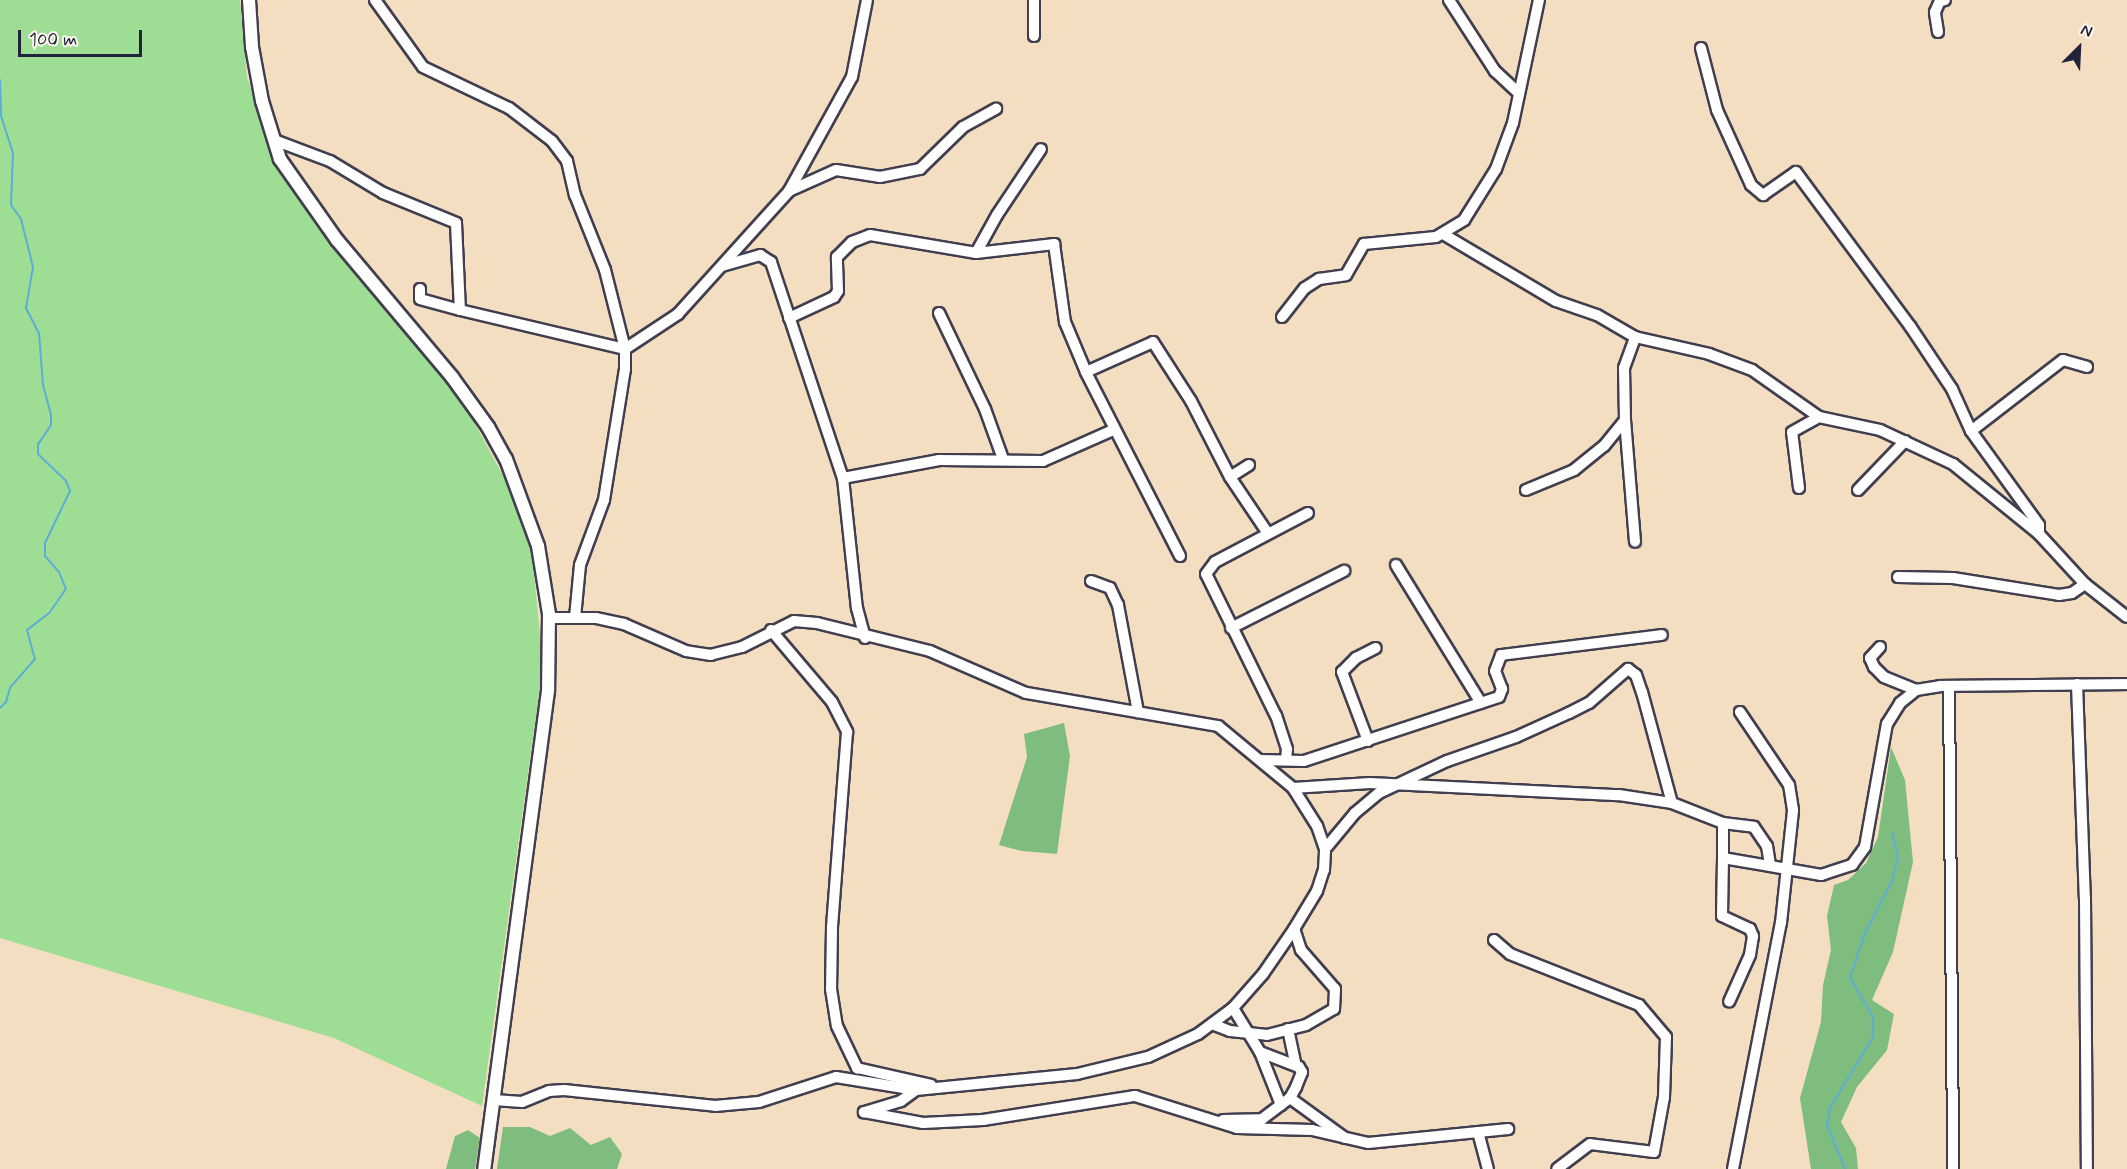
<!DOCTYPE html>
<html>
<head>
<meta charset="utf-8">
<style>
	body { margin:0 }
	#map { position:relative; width:2127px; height:1169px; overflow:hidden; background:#f3dec1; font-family:Mynerve,sans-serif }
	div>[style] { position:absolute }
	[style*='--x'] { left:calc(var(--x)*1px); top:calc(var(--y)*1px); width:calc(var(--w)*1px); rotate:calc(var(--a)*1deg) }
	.green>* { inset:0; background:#9dde94 }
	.forest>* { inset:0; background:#7ebd7e }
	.stream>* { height:2px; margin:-1px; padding:0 1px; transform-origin:1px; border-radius:1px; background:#5cadd7 }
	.roads { filter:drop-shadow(2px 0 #413e4f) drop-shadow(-2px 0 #413e4f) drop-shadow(0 2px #413e4f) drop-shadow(0 -2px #413e4f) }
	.minor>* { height:10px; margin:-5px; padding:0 5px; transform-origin:5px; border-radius:5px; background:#fff }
	.tertiary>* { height:12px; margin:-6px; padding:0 6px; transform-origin:6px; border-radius:6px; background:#fff }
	span { translate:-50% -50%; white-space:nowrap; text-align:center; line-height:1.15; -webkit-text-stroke:5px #fbf7ec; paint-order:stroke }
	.north { position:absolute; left:2049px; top:18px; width:60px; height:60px; -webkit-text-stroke:4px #fbf7ec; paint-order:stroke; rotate:24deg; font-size:16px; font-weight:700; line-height:24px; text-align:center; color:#22223b }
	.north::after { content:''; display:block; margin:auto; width:21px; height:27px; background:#22223b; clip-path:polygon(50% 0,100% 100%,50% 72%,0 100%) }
	.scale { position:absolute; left:18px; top:30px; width:124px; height:27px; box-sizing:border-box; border:3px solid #22223b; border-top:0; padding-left:8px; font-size:18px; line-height:21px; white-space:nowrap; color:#22223b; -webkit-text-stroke:4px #fbf7ec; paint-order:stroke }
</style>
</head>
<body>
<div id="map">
	<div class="green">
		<i style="clip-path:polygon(0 0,240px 0,247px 77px,276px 163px,302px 204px,466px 407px,509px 487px,532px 554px,543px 665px,482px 1106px,334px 1038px,0 938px)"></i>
	</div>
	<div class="forest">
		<i style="clip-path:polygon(1064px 723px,1070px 756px,1057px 854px,1022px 851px,999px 845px,1027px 757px,1024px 734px)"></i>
		<i style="clip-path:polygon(1891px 747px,1905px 780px,1913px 862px,1893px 952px,1872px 1000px,1894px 1014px,1887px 1050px,1857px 1087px,1841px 1122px,1856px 1148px,1858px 1169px,1811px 1169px,1800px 1098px,1821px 1022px,1823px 985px,1831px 950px,1827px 916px,1834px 885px,1848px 880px,1866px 863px,1878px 837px)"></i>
		<i style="clip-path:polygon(503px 1127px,530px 1127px,550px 1136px,570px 1128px,591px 1145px,610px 1137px,622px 1154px,617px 1169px,497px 1169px)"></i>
		<i style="clip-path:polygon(468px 1130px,480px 1138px,475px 1169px,446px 1169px,455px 1136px)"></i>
	</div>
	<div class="stream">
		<i style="--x:0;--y:80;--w:36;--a:88"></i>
		<i style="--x:1;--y:116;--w:39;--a:72"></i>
		<i style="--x:13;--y:153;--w:52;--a:92.2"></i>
		<i style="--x:11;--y:205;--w:17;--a:54"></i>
		<i style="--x:21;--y:219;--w:49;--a:76"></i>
		<i style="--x:33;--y:267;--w:42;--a:99.7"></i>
		<i style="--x:26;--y:308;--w:28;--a:63"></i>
		<i style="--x:39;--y:333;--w:52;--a:85.6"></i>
		<i style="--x:43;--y:385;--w:31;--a:75"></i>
		<i style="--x:51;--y:415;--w:10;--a:90"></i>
		<i style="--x:51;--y:425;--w:23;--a:124"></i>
		<i style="--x:38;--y:444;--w:10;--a:90"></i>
		<i style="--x:38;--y:454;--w:39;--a:44"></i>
		<i style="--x:66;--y:481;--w:11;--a:68"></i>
		<i style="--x:70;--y:491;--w:58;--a:115.7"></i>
		<i style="--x:45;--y:543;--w:13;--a:90"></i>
		<i style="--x:45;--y:556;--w:21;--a:49"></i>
		<i style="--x:59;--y:572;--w:18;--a:68"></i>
		<i style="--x:66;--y:589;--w:29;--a:125"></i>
		<i style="--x:49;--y:613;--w:28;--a:142"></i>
		<i style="--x:27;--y:630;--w:30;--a:75"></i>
		<i style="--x:35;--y:659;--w:38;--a:131"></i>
		<i style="--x:10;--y:688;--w:15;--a:106"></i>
		<i style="--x:6;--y:702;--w:8;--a:135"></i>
		<i style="--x:1845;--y:1169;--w:48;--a:-112.2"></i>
		<i style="--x:1827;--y:1125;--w:17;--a:-80"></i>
		<i style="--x:1830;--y:1108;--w:83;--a:-58.8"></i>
		<i style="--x:1873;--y:1037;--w:20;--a:-90"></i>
		<i style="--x:1873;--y:1017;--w:45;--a:-120.5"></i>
		<i style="--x:1850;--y:978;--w:47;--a:-71.6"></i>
		<i style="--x:1865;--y:933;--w:59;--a:-62.6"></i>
		<i style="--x:1892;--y:881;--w:25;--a:-76"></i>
		<i style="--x:1898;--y:857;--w:25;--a:-104"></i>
	</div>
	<div class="roads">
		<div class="minor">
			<i style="--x:375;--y:0;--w:82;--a:54.4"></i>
			<i style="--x:423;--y:67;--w:95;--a:25.5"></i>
			<i style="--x:509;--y:108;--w:54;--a:37.5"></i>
			<i style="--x:552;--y:141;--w:25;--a:53"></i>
			<i style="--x:567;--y:161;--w:35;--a:77"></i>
			<i style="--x:575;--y:195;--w:81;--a:68.2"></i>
			<i style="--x:605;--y:270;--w:81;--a:75.8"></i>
			<i style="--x:625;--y:349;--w:20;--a:90"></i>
			<i style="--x:625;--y:369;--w:133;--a:99.1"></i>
			<i style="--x:604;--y:500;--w:69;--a:110.3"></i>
			<i style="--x:580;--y:565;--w:53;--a:95.4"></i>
			<i style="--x:1449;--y:0;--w:85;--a:57.1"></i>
			<i style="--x:1495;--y:71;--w:33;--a:43"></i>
			<i style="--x:1938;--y:32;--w:20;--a:-99"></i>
			<i style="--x:1935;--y:12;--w:12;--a:-66"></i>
			<i style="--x:1940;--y:1;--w:5;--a:-11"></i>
			<i style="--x:1034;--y:36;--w:36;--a:-90"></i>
			<i style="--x:1701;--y:48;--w:64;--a:75.5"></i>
			<i style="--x:1717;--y:110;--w:82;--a:65.6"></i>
			<i style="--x:1751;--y:185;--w:16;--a:40"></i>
			<i style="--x:1763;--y:195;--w:40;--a:-34.9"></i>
			<i style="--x:1796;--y:172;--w:192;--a:53.5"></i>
			<i style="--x:1910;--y:326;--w:76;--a:56.3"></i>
			<i style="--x:1952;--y:389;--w:46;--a:65.7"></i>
			<i style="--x:1971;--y:431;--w:116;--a:54.1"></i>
			<i style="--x:2039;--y:525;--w:9;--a:90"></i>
			<i style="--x:274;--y:140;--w:60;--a:20.6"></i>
			<i style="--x:330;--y:161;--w:62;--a:31.1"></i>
			<i style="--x:383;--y:193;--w:79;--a:22.3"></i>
			<i style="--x:456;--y:223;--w:87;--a:87.4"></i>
			<i style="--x:460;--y:310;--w:41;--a:-164.6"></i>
			<i style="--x:420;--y:299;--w:10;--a:-90"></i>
			<i style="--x:789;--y:191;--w:51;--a:-24.1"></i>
			<i style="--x:836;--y:170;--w:45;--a:9"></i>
			<i style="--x:880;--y:177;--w:41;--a:-11.3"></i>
			<i style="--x:920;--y:169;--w:60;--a:-44.3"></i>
			<i style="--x:963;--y:127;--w:38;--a:-29"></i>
			<i style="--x:1443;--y:234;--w:131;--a:30.7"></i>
			<i style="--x:1556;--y:301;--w:43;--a:18.9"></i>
			<i style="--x:1597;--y:315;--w:44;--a:30.1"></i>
			<i style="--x:1635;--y:337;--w:76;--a:12.9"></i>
			<i style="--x:1709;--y:354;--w:46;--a:20.4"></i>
			<i style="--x:1752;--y:370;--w:82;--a:35"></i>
			<i style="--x:1819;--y:417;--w:62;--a:12"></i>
			<i style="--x:1880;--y:430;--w:81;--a:25"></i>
			<i style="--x:1953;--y:464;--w:111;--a:39.1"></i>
			<i style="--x:2039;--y:534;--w:68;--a:47.4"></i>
			<i style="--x:2085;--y:584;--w:53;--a:38.2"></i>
			<i style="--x:976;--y:253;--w:79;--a:-6.6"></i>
			<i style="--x:1054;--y:244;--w:79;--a:82"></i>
			<i style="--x:1065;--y:322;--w:54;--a:67.2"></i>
			<i style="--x:722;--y:266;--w:40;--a:-16"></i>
			<i style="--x:760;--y:255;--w:13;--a:32"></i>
			<i style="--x:771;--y:262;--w:228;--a:71.6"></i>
			<i style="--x:843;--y:478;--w:131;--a:83.9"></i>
			<i style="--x:857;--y:608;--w:31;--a:75"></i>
			<i style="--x:460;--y:310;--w:170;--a:13.3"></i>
			<i style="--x:939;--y:313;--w:106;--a:64.4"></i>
			<i style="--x:985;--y:409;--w:53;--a:70.2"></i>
			<i style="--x:1282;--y:317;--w:37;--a:-52"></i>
			<i style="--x:1305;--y:288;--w:17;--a:-33"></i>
			<i style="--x:1319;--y:279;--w:27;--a:-8"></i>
			<i style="--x:1346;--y:275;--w:36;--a:-60"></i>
			<i style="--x:1364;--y:244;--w:72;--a:-5.6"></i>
			<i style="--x:1436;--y:237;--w:33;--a:-31"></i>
			<i style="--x:1464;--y:220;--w:60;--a:-57.9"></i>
			<i style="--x:1496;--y:169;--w:49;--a:-69.7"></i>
			<i style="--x:1513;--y:123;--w:126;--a:-78.1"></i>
			<i style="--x:789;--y:318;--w:50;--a:-25"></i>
			<i style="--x:834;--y:297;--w:7;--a:-56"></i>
			<i style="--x:838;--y:291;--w:34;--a:-92"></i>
			<i style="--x:837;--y:257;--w:21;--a:-45"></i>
			<i style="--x:852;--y:242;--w:19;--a:-21"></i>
			<i style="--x:870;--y:235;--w:108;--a:9.6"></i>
			<i style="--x:976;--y:253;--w:43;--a:-61.1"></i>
			<i style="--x:997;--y:215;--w:79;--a:-56.3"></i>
			<i style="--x:625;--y:349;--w:64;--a:-33.4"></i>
			<i style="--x:678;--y:314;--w:166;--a:-47.9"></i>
			<i style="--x:789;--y:191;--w:130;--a:-61.1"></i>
			<i style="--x:852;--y:77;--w:78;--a:-79"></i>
			<i style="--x:1625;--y:420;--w:122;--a:85.3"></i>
			<i style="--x:1971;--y:431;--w:116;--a:-37.7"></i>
			<i style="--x:2063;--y:360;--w:25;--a:16"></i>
			<i style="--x:1249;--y:465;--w:22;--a:148"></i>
			<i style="--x:1230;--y:477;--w:66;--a:56.1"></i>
			<i style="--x:843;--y:478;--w:98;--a:-10.6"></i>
			<i style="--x:939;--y:460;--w:104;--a:0.6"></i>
			<i style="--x:1043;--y:461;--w:77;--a:-23.9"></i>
			<i style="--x:1799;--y:488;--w:56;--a:-97.1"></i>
			<i style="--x:1792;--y:432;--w:31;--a:-29"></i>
			<i style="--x:1526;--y:490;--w:52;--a:-22.6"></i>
			<i style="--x:1574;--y:470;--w:38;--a:-39"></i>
			<i style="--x:1604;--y:446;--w:33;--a:-51"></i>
			<i style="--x:1625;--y:420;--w:52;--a:-91.1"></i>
			<i style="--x:1624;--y:368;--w:33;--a:-70"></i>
			<i style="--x:1858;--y:490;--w:68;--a:-46.2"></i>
			<i style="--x:1180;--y:556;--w:207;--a:-117.1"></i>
			<i style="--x:1086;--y:372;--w:73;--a:-24.1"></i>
			<i style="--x:1153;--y:342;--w:70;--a:57.2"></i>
			<i style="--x:1191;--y:401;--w:85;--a:62.8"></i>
			<i style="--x:1396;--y:565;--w:162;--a:58.4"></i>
			<i style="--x:1898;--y:577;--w:55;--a:1"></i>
			<i style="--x:1953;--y:578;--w:107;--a:9.1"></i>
			<i style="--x:2059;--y:595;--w:13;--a:-9"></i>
			<i style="--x:2072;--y:593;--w:16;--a:-35"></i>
			<i style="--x:1091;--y:581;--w:20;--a:20"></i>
			<i style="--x:1110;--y:588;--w:19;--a:65"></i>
			<i style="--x:1118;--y:605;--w:109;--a:79.4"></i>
			<i style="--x:1231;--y:628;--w:127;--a:-26.8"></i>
			<i style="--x:771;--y:630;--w:94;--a:49.7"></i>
			<i style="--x:832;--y:702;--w:34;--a:63"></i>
			<i style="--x:847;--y:732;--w:197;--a:94.4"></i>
			<i style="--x:832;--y:928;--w:61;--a:90.9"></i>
			<i style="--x:831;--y:989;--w:37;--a:81"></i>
			<i style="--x:837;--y:1026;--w:47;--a:64.5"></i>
			<i style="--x:857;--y:1068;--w:76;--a:12.9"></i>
			<i style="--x:1880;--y:647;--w:15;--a:132"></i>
			<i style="--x:1870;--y:658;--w:10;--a:66"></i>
			<i style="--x:1874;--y:667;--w:14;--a:45"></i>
			<i style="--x:1884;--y:677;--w:35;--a:22"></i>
			<i style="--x:2077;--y:684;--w:214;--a:87.9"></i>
			<i style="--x:2085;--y:898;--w:271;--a:89.6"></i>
			<i style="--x:1949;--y:686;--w:483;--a:89.5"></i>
			<i style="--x:1368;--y:741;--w:74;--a:-110.6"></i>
			<i style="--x:1342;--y:672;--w:20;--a:-45"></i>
			<i style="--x:1356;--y:658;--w:22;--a:-27"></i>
			<i style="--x:1260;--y:760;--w:44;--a:1.3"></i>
			<i style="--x:1304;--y:761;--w:205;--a:-18.2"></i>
			<i style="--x:1499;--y:697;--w:9;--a:-69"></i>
			<i style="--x:1502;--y:689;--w:19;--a:-111"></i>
			<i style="--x:1495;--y:671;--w:17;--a:-69"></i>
			<i style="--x:1501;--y:655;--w:162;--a:-7.1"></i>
			<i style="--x:1286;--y:760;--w:11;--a:-85"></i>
			<i style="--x:1287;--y:749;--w:35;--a:-108"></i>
			<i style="--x:1276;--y:716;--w:158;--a:-116.2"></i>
			<i style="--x:1206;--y:574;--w:15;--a:-53"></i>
			<i style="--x:1215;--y:562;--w:105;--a:-27.8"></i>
			<i style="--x:1293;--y:788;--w:77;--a:-3.7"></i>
			<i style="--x:1370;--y:783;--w:249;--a:2.8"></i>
			<i style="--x:1619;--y:795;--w:54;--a:8.6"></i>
			<i style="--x:1672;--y:803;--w:55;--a:21.4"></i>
			<i style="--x:1723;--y:823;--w:31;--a:7"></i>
			<i style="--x:1754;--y:827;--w:23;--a:56"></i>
			<i style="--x:1767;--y:846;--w:20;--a:81"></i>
			<i style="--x:1770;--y:866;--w:52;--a:10"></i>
			<i style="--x:1821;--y:875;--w:33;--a:-18"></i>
			<i style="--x:1852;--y:865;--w:22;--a:-54"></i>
			<i style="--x:1865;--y:847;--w:125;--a:-79.9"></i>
			<i style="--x:1887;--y:724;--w:25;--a:-58"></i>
			<i style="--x:1900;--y:703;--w:21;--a:-39"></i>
			<i style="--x:1916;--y:690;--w:24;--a:-9"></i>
			<i style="--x:1940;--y:686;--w:187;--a:-0.6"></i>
			<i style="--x:1723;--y:823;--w:35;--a:90"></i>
			<i style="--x:1723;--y:858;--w:48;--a:9.7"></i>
			<i style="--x:1325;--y:849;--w:47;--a:-50.2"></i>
			<i style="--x:1355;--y:813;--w:31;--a:-40"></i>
			<i style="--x:1379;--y:793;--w:75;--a:-25.2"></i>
			<i style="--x:1447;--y:761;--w:73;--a:-19.2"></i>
			<i style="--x:1516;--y:737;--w:58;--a:-24.4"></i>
			<i style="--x:1569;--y:713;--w:22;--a:-27"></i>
			<i style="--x:1589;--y:703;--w:52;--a:-41.1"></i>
			<i style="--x:1628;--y:669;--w:10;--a:37"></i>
			<i style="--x:1636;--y:675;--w:18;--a:71"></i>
			<i style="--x:1642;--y:692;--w:115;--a:74.9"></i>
			<i style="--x:1723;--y:858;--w:58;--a:91"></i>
			<i style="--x:1722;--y:916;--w:31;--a:25"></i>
			<i style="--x:1750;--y:929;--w:8;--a:67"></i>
			<i style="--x:1753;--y:936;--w:19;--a:99"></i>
			<i style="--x:1750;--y:955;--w:51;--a:114.1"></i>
			<i style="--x:1494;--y:940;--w:21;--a:41"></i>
			<i style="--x:1510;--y:954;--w:139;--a:21.6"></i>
			<i style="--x:1639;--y:1005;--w:42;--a:49.8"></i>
			<i style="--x:1666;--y:1037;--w:60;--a:91.9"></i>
			<i style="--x:1664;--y:1097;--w:56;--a:100.3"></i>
			<i style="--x:1654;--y:1152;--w:64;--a:-172.9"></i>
			<i style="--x:1590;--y:1144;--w:41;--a:142.9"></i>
			<i style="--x:1233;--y:1008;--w:52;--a:58.5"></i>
			<i style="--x:1260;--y:1052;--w:57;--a:68.4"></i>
			<i style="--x:1212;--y:1024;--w:19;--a:21"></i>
			<i style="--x:1230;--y:1031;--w:37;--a:6"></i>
			<i style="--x:1267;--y:1035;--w:40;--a:-14.4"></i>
			<i style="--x:1306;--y:1025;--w:32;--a:-30"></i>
			<i style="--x:1334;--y:1009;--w:20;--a:-87"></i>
			<i style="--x:1335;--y:989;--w:52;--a:-131.1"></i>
			<i style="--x:1301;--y:950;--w:22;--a:-108"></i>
			<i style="--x:1288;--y:1029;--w:35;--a:78"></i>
			<i style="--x:916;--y:1090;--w:19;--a:144"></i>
			<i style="--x:901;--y:1101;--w:39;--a:163"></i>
			<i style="--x:864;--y:1112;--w:60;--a:10.6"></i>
			<i style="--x:923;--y:1123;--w:60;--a:-2.9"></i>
			<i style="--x:983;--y:1120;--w:154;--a:-9"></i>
			<i style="--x:1135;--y:1096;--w:107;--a:17.4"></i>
			<i style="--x:1237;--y:1128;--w:75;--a:1.5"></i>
			<i style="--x:1312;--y:1130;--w:57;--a:13.1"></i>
			<i style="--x:1368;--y:1143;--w:141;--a:-5.7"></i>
			<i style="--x:1290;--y:1098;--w:68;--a:36"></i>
			<i style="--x:494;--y:1100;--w:28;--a:4"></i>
			<i style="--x:522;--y:1102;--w:29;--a:-22"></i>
			<i style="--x:549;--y:1091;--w:15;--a:-4"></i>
			<i style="--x:564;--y:1090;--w:152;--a:6"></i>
			<i style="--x:715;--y:1106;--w:44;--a:-5.2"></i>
			<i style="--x:759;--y:1102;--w:81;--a:-18"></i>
			<i style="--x:836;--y:1077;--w:81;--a:9.2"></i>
			<i style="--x:916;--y:1090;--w:162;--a:-5.7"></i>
			<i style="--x:1077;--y:1074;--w:73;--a:-13.5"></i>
			<i style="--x:1148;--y:1057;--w:55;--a:-24.7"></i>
			<i style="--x:1198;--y:1034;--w:44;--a:-36.6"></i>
			<i style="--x:1233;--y:1008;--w:45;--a:-48.6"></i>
			<i style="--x:1263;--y:974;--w:55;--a:-55.4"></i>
			<i style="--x:1294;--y:929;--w:44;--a:-58.8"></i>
			<i style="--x:1317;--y:891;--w:22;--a:-72"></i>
			<i style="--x:1324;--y:870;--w:21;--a:-87"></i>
			<i style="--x:1325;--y:849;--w:24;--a:-109"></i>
			<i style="--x:1317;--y:826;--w:45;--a:-122.3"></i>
			<i style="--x:1293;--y:788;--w:97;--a:-140.4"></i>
			<i style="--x:1218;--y:726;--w:195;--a:-170.2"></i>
			<i style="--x:1026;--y:693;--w:105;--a:-156.4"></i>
			<i style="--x:930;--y:651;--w:116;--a:-166.1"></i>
			<i style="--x:817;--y:623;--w:23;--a:-175"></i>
			<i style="--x:794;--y:621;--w:58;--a:153.4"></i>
			<i style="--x:742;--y:647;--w:32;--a:166"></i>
			<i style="--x:711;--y:655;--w:25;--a:-171"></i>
			<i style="--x:686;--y:651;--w:68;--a:-156.5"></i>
			<i style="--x:624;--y:624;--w:29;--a:-168"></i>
			<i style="--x:596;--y:618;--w:46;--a:180"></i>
			<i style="--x:1223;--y:1120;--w:39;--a:-1"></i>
			<i style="--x:1262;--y:1119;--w:35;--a:-37"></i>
			<i style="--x:1290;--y:1098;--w:13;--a:-61"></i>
			<i style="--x:1296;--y:1087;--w:16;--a:-68"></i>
			<i style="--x:1302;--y:1072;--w:6;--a:-121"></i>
			<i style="--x:1299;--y:1067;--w:42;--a:-159"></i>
			<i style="--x:1478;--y:1132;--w:38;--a:75"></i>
			<i style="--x:1733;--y:1169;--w:251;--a:-79"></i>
			<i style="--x:1781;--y:923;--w:114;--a:-83.9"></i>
			<i style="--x:1793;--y:810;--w:25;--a:-99"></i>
			<i style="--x:1789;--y:785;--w:88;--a:-123.9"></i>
		</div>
		<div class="tertiary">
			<i style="--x:249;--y:0;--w:47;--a:86.3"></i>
			<i style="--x:252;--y:47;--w:55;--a:79.5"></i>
			<i style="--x:262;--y:101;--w:61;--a:72.8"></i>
			<i style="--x:280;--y:159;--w:99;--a:54.9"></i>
			<i style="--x:337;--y:240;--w:179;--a:50"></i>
			<i style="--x:452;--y:377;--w:62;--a:54.2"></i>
			<i style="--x:488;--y:427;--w:37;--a:61"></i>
			<i style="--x:506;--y:459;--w:93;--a:69.8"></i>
			<i style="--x:538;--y:546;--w:69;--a:80.8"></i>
			<i style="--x:549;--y:614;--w:77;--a:90.7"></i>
			<i style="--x:548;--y:691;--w:482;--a:97.6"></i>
		</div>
	</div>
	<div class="north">N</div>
	<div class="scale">100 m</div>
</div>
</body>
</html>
